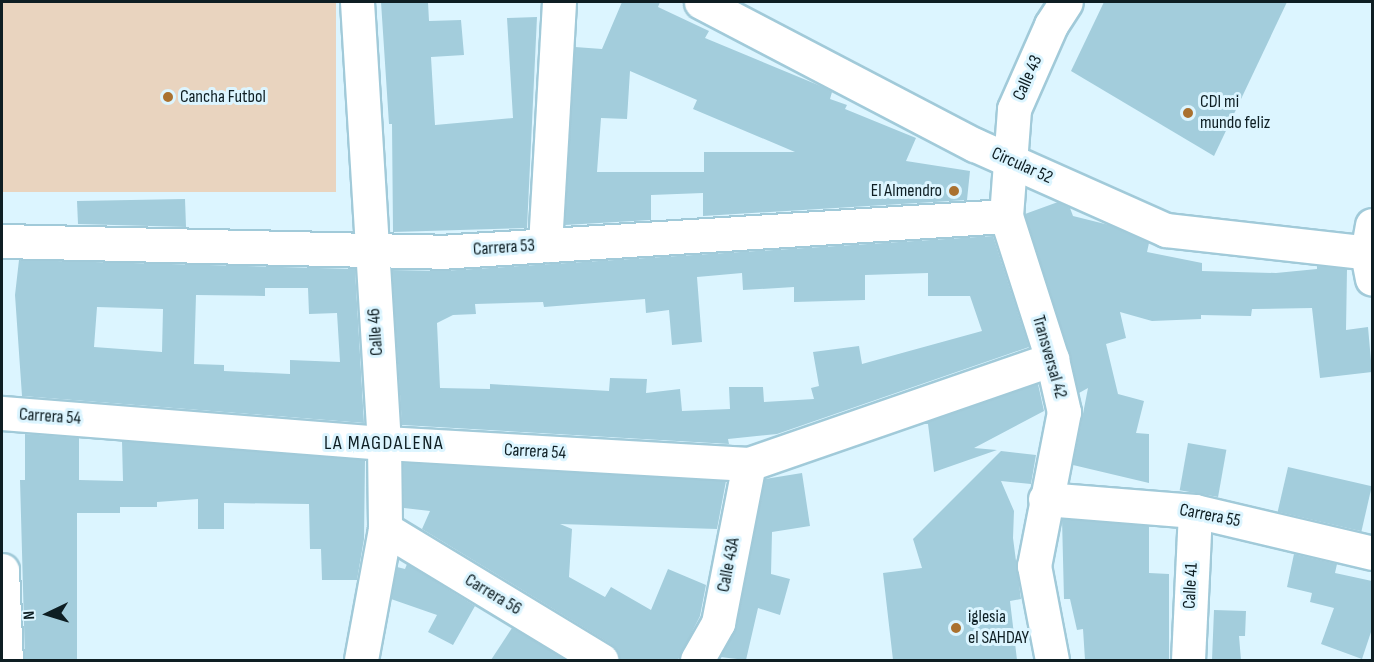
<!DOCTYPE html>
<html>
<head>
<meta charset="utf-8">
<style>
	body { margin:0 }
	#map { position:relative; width:1374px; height:662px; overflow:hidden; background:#dcf5ff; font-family:"Sofia Sans Condensed",sans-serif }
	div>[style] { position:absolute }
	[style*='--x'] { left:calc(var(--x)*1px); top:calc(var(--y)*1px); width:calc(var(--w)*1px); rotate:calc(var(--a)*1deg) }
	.green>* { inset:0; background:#e9d4bf; transform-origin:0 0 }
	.building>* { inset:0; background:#a3cddc; transform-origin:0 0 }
	.roads { filter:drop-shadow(2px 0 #a1cad9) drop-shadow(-2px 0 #a1cad9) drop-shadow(0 2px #a1cad9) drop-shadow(0 -2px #a1cad9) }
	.minor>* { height:33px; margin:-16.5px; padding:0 16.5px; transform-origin:16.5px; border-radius:16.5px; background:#fff }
	.dots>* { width:16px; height:16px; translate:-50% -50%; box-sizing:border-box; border:3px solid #dcf5ff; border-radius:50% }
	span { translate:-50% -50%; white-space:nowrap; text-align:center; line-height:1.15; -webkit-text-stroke:6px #dcf5ff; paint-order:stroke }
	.street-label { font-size:18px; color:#0e1e23 }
	.poi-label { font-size:18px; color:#0e1e23 }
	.left { translate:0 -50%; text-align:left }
	.right { translate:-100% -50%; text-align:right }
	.neighbourhood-label { font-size:20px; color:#0e1e23; letter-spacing:1.5px }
	.frame { position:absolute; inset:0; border:3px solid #0e1e23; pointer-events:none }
	.north { position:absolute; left:18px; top:584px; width:60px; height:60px; -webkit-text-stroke:4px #dcf5ff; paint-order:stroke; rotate:266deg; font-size:16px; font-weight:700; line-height:24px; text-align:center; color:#0e1e23 }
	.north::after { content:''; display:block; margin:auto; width:21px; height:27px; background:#0e1e23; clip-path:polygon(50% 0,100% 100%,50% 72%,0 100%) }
</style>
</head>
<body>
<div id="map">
	<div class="green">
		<i style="left:2px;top:2px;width:334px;height:190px"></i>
	</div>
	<div class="building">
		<i style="clip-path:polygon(381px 2px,428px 2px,429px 21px,461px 20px,464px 55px,431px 57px,435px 125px,513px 118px,507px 18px,537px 17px,527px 228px,393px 232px,392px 124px,389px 124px)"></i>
		<i style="clip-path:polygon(evenodd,622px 2px,660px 2px,658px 7px,709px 31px,705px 38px,823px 87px,832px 92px,830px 99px,847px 105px,845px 109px,916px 138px,906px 161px,970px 171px,967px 200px,703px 216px,703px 193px,651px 195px,651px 220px,565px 225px,575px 47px,602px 49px,622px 2px,630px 71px,697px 100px,693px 109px,795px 152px,704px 152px,704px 172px,597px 172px,601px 118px,627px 119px,630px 71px)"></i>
		<i style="clip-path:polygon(1104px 2px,1287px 2px,1214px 156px,1071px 71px)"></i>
		<i style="clip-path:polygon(185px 199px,186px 227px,78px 224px,77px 201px)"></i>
		<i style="clip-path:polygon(1058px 202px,1070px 208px,1073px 216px,1109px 225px,1149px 243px,1147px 252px,1202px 263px,1202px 271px,1276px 273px,1317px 269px,1317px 266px,1347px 269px,1346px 330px,1368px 327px,1372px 372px,1320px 378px,1312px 308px,1252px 309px,1251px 316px,1201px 315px,1201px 319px,1152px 321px,1120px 312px,1126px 338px,1106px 344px,1118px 394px,1144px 401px,1136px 433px,1149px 434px,1149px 483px,1073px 465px,1088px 388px,1079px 393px,1025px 214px)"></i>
		<i style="clip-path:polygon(evenodd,993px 236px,1029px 347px,777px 434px,728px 439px,729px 444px,402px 425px,392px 270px,441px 271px,993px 236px,742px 273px,743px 290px,794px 287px,794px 302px,865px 300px,865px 275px,928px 273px,928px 296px,970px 296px,982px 331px,862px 364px,859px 346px,813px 352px,819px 386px,811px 388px,814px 399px,764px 402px,763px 387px,729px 387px,730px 409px,682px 411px,680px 389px,646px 393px,647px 379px,610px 378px,609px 391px,490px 384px,490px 389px,440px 388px,437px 323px,453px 315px,476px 314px,475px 304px,543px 302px,544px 307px,645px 299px,646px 313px,669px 310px,672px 345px,702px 342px,697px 277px,742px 273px)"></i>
		<i style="clip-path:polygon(evenodd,19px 260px,355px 269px,364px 423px,22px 396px,15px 295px,19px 260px,265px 288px,308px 288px,309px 314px,337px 313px,340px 362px,290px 360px,290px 374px,224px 371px,224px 365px,194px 364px,196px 295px,265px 296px,265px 288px,19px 260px,97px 307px,163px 309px,162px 352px,94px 347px,97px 307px)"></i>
		<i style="clip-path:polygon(1038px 384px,1044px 411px,974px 448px,997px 450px,934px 472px,928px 424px,921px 424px)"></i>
		<i style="clip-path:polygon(25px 434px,79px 438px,79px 480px,123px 481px,122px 441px,365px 460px,364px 539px,357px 580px,322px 580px,321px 549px,310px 549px,309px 504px,224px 503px,224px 529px,198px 529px,198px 499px,157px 502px,157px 507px,120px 507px,120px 513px,77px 513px,77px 660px,25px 660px,20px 480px,25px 480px)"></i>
		<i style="left:1188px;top:443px;width:39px;height:48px;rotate:10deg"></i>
		<i style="clip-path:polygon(1001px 451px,1036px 455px,1031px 484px,1001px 481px,1014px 511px,1013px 538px,1021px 599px,1010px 601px,1017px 660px,893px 660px,883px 573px,922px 568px,913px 539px)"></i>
		<i style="clip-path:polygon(403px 463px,726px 481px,717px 529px,560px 524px,572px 529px,569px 577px,605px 597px,611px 587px,651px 610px,668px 569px,706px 585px,700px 616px,678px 660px,620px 660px,611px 644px,422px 529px,430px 511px,404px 508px)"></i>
		<i style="left:1288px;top:467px;width:86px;height:46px;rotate:13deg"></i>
		<i style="clip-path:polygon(802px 473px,810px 526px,772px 532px,771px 574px,790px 579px,780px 615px,758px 608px,746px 660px,720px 657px,736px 627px,765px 479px)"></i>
		<i style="clip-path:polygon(1062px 519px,1149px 526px,1149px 573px,1169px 574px,1169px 660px,1085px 660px,1083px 629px,1077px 630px,1070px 599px,1064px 599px)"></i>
		<i style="clip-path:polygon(1294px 554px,1337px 564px,1335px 573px,1372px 581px,1372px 629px,1362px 659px,1321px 644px,1334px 608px,1310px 602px,1312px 593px,1287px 587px)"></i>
		<i style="clip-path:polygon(407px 564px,475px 606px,453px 645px,428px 632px,437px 615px,391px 599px,397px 567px,405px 569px)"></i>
		<i style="clip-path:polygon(1214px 610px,1246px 611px,1245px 636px,1239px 636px,1241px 660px,1212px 660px)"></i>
		<i style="clip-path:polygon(512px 628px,566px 660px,491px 660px)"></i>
	</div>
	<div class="roads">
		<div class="minor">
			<i style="--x:357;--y:2;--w:442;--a:86.5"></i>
			<i style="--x:384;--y:443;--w:86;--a:89.3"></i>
			<i style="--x:385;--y:529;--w:133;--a:100.4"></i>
			<i style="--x:701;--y:2;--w:309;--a:27.6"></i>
			<i style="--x:975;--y:145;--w:209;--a:24"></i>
			<i style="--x:1166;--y:230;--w:207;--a:6.4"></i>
			<i style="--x:1372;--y:225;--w:28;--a:100"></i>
			<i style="--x:1367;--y:253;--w:26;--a:79"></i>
			<i style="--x:2;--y:241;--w:438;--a:1.4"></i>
			<i style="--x:440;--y:252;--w:567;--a:-3.64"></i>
			<i style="--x:545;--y:245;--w:243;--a:-86.7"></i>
			<i style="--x:2;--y:413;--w:383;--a:4.5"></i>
			<i style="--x:384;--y:443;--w:366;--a:3.3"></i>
			<i style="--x:749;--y:464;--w:321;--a:-19.1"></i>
			<i style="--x:1045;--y:499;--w:150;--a:4.6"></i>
			<i style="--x:1195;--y:511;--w:182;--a:13.3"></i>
			<i style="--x:385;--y:529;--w:253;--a:31.2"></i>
			<i style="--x:2;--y:570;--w:90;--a:87.5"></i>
			<i style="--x:697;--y:660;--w:43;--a:-60.4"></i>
			<i style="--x:718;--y:623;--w:162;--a:-79"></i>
			<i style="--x:1052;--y:660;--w:96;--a:-100.8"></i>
			<i style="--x:1034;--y:566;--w:157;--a:-79"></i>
			<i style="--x:1064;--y:412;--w:54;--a:-102.8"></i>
			<i style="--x:1052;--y:359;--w:150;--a:-107.8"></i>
			<i style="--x:1006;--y:216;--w:107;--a:-85.7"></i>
			<i style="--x:1014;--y:109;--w:92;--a:-66.2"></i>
			<i style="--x:1051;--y:25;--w:27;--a:-57"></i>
			<i style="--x:1188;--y:660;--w:149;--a:-87.3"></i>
		</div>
	</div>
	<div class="dots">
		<i style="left:168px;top:97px;background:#aa712f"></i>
		<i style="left:1188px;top:113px;background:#aa712f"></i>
		<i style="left:954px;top:191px;background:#aa712f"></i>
		<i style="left:956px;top:628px;background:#aa712f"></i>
	</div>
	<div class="street-label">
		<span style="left:1028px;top:78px;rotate:-66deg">Calle 43</span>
		<span style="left:1022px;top:166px;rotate:24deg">Circular 52</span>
		<span style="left:504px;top:248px;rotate:-4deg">Carrera 53</span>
		<span style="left:376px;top:332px;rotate:-94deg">Calle 46</span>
		<span style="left:1049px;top:357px;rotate:74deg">Transversal 42</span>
		<span style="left:50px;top:417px;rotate:4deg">Carrera 54</span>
		<span style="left:535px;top:452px;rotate:3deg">Carrera 54</span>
		<span style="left:1210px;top:516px;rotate:11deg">Carrera 55</span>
		<span style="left:729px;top:565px;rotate:-79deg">Calle 43A</span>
		<span style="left:1191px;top:586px;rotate:-87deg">Calle 41</span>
		<span style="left:493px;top:595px;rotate:31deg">Carrera 56</span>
	</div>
	<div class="poi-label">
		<span class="left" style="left:180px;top:97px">Cancha Futbol</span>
		<span class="left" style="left:1200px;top:113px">CDI mi<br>mundo feliz</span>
		<span class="right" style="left:942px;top:191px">El Almendro</span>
		<span class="left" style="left:968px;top:628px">iglesia<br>el SAHDAY</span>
	</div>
	<div class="neighbourhood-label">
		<span style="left:384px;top:443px">LA MAGDALENA</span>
	</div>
	<div class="frame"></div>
	<div class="north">N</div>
</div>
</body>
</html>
